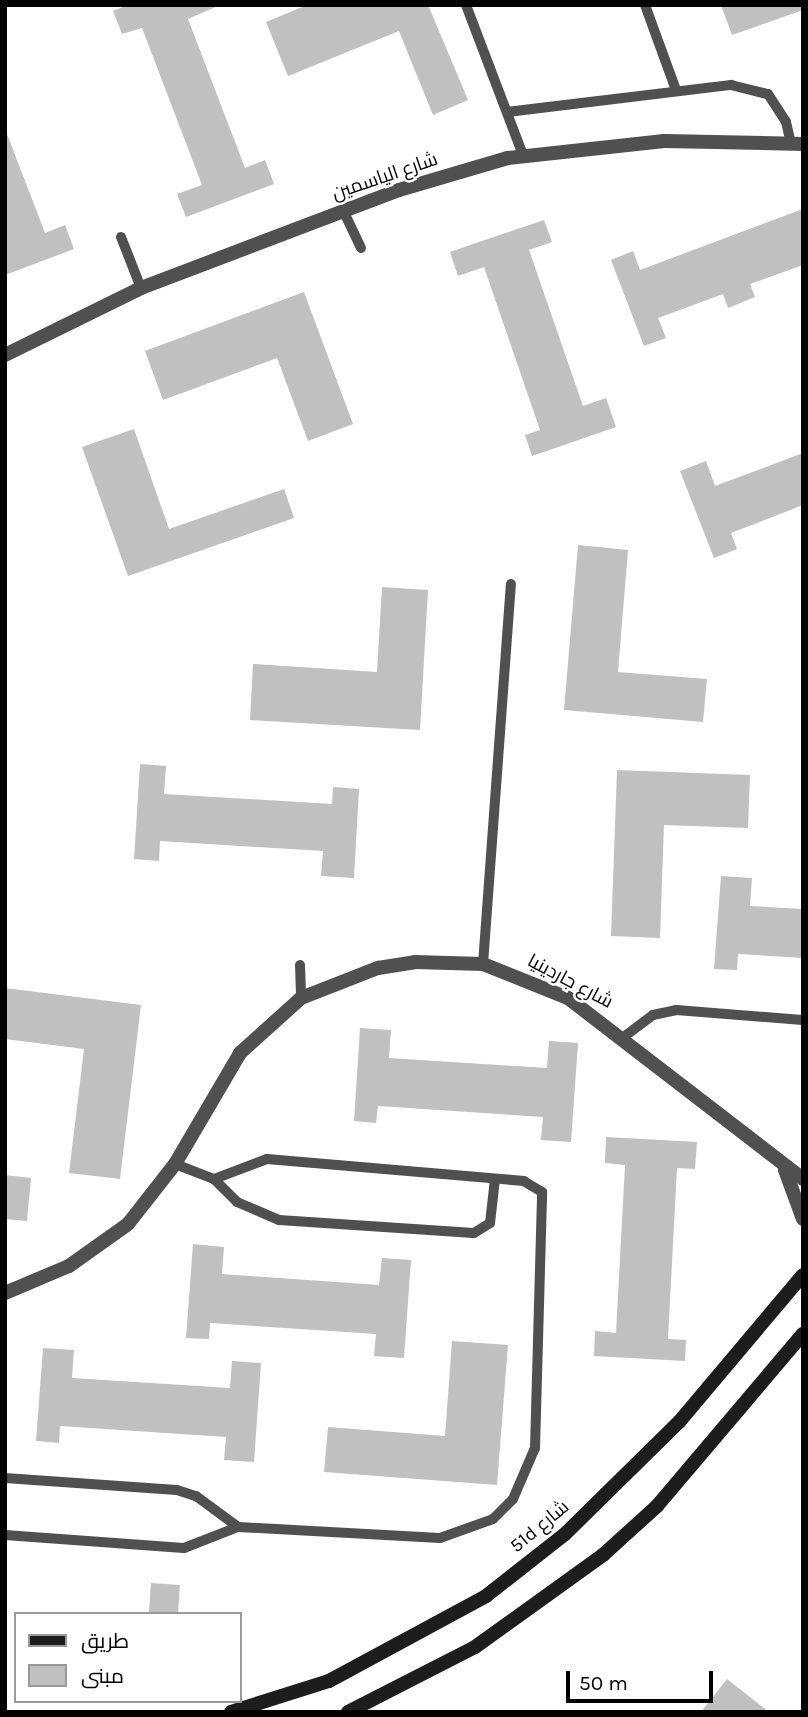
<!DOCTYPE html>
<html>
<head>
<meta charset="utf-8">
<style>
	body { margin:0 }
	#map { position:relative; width:808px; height:1717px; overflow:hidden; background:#fff; font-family:Karla,Cairo,sans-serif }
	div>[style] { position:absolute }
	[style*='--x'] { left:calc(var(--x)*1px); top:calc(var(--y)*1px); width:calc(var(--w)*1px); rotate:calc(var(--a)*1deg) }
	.building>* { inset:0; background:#c0c0c0; transform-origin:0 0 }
	.lane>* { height:10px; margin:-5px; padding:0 5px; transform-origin:5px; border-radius:5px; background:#505050 }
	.street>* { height:14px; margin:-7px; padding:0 7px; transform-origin:7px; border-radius:7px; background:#505050 }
	.secondary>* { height:14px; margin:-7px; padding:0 7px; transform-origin:7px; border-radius:7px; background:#1d1d1d }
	span { translate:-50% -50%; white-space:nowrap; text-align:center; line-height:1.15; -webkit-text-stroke:5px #fff; paint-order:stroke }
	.street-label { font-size:19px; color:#000 }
	.frame { position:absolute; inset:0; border:7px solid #000; pointer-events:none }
	.legend { position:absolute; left:14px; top:1612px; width:228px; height:91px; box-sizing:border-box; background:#fff; border:2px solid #999; margin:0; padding:9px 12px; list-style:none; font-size:21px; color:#000 }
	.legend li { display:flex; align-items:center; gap:14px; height:35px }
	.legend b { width:35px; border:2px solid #999 }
	.scale { position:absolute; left:566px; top:1671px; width:147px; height:32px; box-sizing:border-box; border:4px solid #000; border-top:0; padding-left:9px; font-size:21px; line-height:24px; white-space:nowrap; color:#000; -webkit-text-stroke:5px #fff; paint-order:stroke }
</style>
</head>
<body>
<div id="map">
	<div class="building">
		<i style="clip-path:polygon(128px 5px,220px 5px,188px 19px,245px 168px,265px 160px,274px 184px,186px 217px,177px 194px,202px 185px,142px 28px,122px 34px,113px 11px)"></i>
		<i style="clip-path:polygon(307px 5px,428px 5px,468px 100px,433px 115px,399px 31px,288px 76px,266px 22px)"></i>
		<i style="clip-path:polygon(721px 5px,803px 5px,803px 10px,732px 35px)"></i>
		<i style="clip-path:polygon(7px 134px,45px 233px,65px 225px,74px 249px,5px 275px)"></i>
		<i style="clip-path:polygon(803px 209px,803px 265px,750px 284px,755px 297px,728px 308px,723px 294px,658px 318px,666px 338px,644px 346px,611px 260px,633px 251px,640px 270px)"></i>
		<i style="clip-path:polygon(544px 220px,552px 242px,529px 250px,583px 406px,606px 398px,616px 427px,532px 456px,525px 435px,540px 430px,484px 267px,458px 276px,450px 252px)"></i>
		<i style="clip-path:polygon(304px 292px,353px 424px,308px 441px,277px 358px,163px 400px,145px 351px)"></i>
		<i style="clip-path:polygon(134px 429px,169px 529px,284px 489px,294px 518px,128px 576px,82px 447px)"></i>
		<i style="clip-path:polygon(803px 453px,803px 505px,731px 533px,737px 549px,714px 558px,680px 471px,706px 461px,715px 486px)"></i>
		<i style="clip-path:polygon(578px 545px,628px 550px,618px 672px,707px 679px,703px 722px,564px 710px)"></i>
		<i style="clip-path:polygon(382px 587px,428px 590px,420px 730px,250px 720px,253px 664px,377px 672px)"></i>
		<i style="clip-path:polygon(140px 764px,166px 766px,164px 794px,332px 804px,333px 787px,359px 789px,354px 878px,321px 876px,323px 851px,160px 841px,159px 861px,134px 859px)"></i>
		<i style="clip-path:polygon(617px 770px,750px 775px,748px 828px,664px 825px,660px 938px,611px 936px)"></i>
		<i style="clip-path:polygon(721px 876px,752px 878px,750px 906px,803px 909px,803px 958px,738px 954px,737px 970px,714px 969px)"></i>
		<i style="clip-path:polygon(5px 988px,141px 1005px,120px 1179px,69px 1173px,84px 1049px,5px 1039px)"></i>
		<i style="clip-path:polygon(360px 1028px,391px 1030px,389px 1058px,547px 1068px,549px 1041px,578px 1043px,571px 1142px,541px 1140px,543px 1117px,378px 1106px,376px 1123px,354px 1121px)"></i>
		<i style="clip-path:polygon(606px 1137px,697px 1142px,695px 1169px,677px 1168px,668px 1339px,686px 1340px,685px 1361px,594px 1356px,595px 1331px,616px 1333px,625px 1165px,605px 1163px)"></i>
		<i style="clip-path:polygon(5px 1175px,31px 1178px,27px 1221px,5px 1219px)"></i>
		<i style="clip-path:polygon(193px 1244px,224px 1247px,222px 1274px,379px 1285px,382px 1258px,411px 1260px,404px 1358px,374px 1356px,376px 1334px,210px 1323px,209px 1339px,186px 1338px)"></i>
		<i style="clip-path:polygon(452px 1341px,508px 1345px,497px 1485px,324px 1472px,328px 1427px,445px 1436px)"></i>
		<i style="clip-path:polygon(43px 1348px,74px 1350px,72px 1378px,230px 1388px,232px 1361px,261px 1363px,254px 1462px,224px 1460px,226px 1437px,60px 1426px,59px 1443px,36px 1441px)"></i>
		<i style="left:151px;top:1583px;width:29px;height:31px;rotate:4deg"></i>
		<i style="clip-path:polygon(727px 1679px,769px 1712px,701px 1712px)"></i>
	</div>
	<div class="lane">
		<i style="--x:466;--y:5;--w:160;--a:69.2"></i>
		<i style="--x:645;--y:5;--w:90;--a:70"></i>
		<i style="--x:507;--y:112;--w:226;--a:-6.9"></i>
		<i style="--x:731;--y:85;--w:38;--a:14"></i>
		<i style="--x:768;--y:94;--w:33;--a:57"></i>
		<i style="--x:786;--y:122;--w:22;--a:77"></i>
		<i style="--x:343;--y:210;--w:42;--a:64.7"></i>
		<i style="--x:121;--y:237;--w:55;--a:68.6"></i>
		<i style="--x:483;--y:964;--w:381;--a:-85.8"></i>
		<i style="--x:300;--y:965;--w:33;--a:88"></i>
		<i style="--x:625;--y:1036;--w:35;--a:-37"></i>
		<i style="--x:653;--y:1015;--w:24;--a:-12"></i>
		<i style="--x:676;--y:1010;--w:127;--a:4.5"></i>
		<i style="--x:175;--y:1164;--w:42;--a:21"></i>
		<i style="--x:214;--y:1179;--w:33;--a:45"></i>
		<i style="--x:237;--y:1202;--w:46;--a:23.2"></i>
		<i style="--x:279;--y:1220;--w:195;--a:3.8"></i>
		<i style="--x:474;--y:1233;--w:19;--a:-32"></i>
		<i style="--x:490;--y:1223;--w:44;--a:-83.5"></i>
		<i style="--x:5;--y:1478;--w:172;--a:4"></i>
		<i style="--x:177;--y:1490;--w:20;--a:18"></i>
		<i style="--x:196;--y:1496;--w:52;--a:36.4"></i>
		<i style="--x:238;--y:1527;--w:202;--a:3.1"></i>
		<i style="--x:440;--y:1538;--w:56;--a:-19.7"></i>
		<i style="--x:493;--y:1519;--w:28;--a:-45"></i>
		<i style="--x:513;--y:1499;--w:56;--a:-66.7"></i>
		<i style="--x:535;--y:1448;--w:256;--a:-88.4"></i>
		<i style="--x:542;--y:1192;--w:21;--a:-149"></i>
		<i style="--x:524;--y:1181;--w:258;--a:-175.1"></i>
		<i style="--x:267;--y:1159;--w:57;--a:159.3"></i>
		<i style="--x:5;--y:1535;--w:179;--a:4.2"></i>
		<i style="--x:184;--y:1548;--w:58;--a:-21.3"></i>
	</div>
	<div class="street">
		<i style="--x:5;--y:355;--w:152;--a:-26.2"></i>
		<i style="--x:141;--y:288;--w:276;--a:-20.8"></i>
		<i style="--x:399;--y:190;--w:114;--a:-16.4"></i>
		<i style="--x:508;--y:158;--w:157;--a:-6.2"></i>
		<i style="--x:664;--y:141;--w:139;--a:1.2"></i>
		<i style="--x:785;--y:1170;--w:52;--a:69.8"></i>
		<i style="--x:5;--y:1293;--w:69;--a:-22.9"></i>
		<i style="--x:69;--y:1266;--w:72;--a:-35.4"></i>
		<i style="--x:128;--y:1224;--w:76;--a:-51.9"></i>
		<i style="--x:175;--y:1164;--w:129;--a:-59.6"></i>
		<i style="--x:240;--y:1053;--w:82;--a:-42"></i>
		<i style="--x:301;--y:998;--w:83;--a:-21.3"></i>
		<i style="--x:378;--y:968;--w:37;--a:-9"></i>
		<i style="--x:415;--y:962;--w:68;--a:1.7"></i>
		<i style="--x:483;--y:964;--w:92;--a:21.8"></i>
		<i style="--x:568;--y:998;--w:297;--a:37.6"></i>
	</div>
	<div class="secondary">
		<i style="--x:231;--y:1712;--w:103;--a:-17.6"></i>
		<i style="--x:329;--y:1681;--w:179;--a:-28.4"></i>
		<i style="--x:486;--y:1596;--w:100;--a:-38.1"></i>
		<i style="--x:565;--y:1534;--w:160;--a:-44.5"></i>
		<i style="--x:679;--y:1422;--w:192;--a:-49.9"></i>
		<i style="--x:348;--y:1712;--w:143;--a:-27.1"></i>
		<i style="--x:475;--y:1647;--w:158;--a:-35.7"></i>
		<i style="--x:603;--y:1555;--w:73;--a:-42.2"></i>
		<i style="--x:657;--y:1506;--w:226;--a:-49.7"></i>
	</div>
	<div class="street-label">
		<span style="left:385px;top:177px;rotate:-19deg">شارع الياسمين</span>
		<span style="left:570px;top:982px;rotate:28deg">شارع جاردينيا</span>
		<span style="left:540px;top:1527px;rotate:-40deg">51d شارع</span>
	</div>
	<div class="frame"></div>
	<ul class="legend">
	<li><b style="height:9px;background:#1d1d1d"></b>طريق</li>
	<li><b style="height:19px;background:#c0c0c0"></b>مبنى</li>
	</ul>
	<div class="scale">50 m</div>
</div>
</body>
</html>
